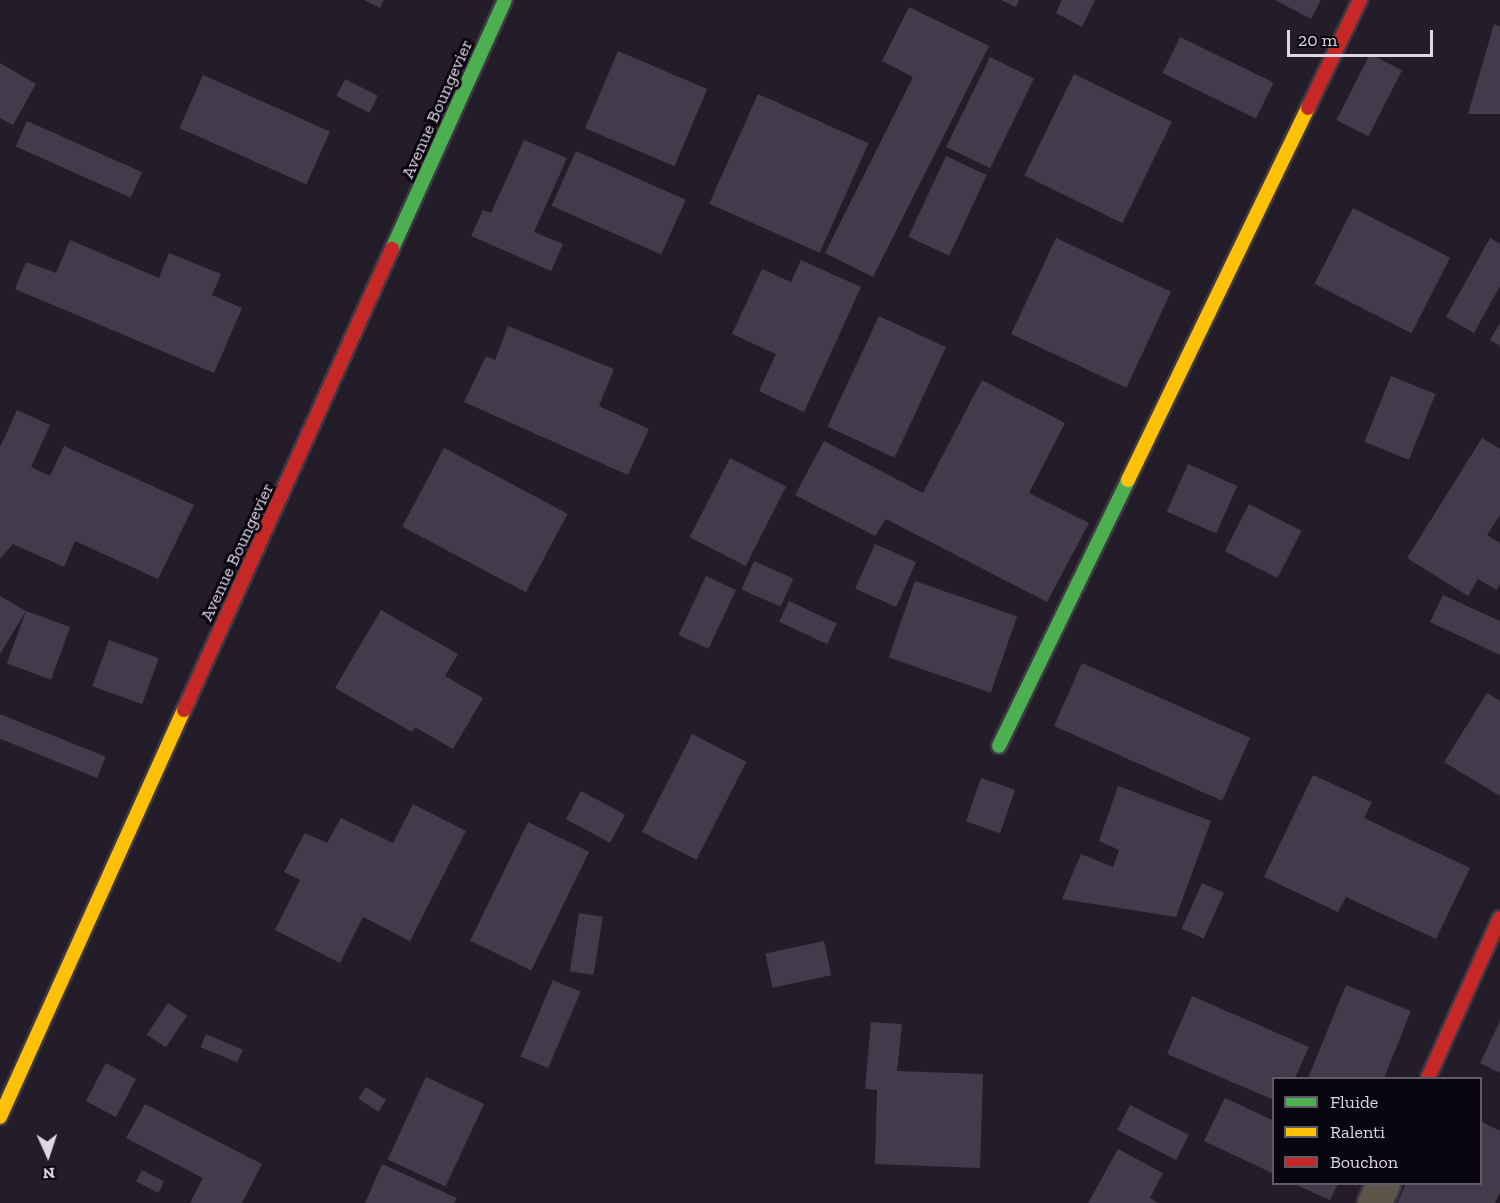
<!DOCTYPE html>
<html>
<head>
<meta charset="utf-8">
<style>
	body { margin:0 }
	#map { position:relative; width:1500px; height:1203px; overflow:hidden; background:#231d29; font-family:"Zilla Slab",serif }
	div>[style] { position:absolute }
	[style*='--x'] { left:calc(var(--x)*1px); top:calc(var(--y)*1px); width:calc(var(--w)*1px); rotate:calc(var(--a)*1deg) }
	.building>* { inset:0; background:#433a4c; transform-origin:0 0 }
	.roads { filter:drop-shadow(2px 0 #3d3843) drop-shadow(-2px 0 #3d3843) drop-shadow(0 2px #3d3843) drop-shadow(0 -2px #3d3843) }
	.street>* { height:33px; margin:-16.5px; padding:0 16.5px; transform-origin:16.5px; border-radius:16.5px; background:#5c554a }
	.fast>* { height:14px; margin:-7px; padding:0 7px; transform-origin:7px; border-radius:7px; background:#4caf50 }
	.slow>* { height:14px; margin:-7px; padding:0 7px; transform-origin:7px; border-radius:7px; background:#ffc107 }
	.jam>* { height:14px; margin:-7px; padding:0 7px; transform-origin:7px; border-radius:7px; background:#c62828 }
	span { translate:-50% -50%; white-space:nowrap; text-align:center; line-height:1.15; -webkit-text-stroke:6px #0a060f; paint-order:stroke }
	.street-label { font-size:18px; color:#ded7e7 }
	.legend { position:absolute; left:1272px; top:1077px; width:210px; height:108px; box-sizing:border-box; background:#0a060f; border:2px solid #5f5a65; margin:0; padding:8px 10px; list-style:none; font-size:18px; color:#ded7e7 }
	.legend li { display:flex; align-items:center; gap:12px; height:30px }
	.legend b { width:30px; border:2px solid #5f5a65 }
	.north { position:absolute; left:18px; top:1125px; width:60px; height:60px; -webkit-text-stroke:4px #0a060f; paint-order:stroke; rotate:177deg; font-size:16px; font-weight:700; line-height:24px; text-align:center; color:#ded7e7 }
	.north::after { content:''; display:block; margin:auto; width:21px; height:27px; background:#ded7e7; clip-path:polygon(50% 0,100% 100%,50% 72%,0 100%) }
	.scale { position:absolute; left:1287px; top:30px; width:146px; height:27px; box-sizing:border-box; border:3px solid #ded7e7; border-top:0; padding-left:8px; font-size:18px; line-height:21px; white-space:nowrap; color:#ded7e7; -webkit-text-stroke:4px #0a060f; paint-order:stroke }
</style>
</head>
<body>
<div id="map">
	<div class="building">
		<i style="clip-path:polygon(364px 0,384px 0,380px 8px)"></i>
		<i style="clip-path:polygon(1001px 0,1019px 0,1016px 7px)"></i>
		<i style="clip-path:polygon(1062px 0,1095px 0,1082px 27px,1056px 13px)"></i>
		<i style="clip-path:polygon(1275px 0,1321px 0,1311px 19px)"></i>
		<i style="clip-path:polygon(909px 7px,989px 46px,873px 277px,825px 253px,913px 77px,882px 61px)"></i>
		<i style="clip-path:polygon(1494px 24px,1500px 27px,1500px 114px,1468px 114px)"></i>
		<i style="left:1180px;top:37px;width:104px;height:40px;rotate:26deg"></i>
		<i style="left:618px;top:51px;width:97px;height:84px;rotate:23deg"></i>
		<i style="left:1370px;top:54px;width:36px;height:74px;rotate:27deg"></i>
		<i style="left:990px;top:57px;width:49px;height:100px;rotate:26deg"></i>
		<i style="clip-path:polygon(0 63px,36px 84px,13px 125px,0 118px)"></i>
		<i style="left:1074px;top:74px;width:109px;height:113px;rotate:26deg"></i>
		<i style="left:203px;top:75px;width:139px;height:58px;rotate:24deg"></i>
		<i style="left:345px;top:79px;width:37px;height:19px;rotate:27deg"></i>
		<i style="left:758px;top:94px;width:121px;height:120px;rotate:24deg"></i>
		<i style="left:27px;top:121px;width:126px;height:28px;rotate:24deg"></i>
		<i style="clip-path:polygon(524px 140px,567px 158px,534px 232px,563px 244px,551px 271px,471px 236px,483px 210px,491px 213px)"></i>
		<i style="left:576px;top:151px;width:120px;height:60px;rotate:24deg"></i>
		<i style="left:946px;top:156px;width:45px;height:89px;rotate:25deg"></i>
		<i style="left:1353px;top:208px;width:109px;height:85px;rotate:27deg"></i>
		<i style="left:1056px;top:238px;width:127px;height:106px;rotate:25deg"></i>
		<i style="clip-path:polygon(1490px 238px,1500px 244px,1500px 286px,1474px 333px,1446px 317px)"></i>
		<i style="clip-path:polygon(70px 240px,159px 278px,169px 253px,221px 274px,212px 295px,242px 308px,214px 373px,15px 289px,26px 262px,56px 273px)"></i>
		<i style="clip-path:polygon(801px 260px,861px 287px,804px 412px,759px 391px,776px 354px,732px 334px,762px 269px,791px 282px)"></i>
		<i style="left:879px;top:316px;width:74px;height:122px;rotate:25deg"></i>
		<i style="clip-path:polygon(1500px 323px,1500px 346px,1490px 340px)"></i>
		<i style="clip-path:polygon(508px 326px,614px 369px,599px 406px,649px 429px,628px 475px,464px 402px,486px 356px,495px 360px)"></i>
		<i style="left:1391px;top:376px;width:48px;height:71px;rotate:22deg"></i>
		<i style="clip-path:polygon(982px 380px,1065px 423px,1029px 493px,1089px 523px,1047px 602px,886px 519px,875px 536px,795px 495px,824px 441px,923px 493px)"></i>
		<i style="clip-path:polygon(17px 410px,50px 425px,31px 467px,50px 476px,64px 446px,194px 505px,158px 579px,75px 541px,64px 567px,13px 544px,0 559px,0 447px)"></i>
		<i style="clip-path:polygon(1482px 438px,1500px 449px,1500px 515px,1487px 535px,1500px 543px,1500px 584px,1497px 590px,1478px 579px,1468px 596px,1407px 558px)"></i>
		<i style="left:444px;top:448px;width:140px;height:89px;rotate:28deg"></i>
		<i style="left:730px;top:458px;width:63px;height:89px;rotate:27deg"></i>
		<i style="left:1188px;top:464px;width:54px;height:52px;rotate:24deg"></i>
		<i style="left:1249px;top:504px;width:59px;height:53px;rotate:27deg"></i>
		<i style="left:875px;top:544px;width:45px;height:49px;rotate:24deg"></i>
		<i style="left:754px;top:561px;width:43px;height:31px;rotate:24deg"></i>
		<i style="left:706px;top:576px;width:33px;height:65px;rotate:25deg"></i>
		<i style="left:915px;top:581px;width:108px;height:81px;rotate:19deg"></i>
		<i style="clip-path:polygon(1443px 595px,1500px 621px,1500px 655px,1430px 622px)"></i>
		<i style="clip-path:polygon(0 596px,26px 611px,0 654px)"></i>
		<i style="left:789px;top:601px;width:53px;height:23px;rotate:25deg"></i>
		<i style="clip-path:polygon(381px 610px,458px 654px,445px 676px,483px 698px,453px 749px,415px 727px,412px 732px,335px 688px)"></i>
		<i style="left:26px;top:611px;width:47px;height:56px;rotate:20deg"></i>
		<i style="left:109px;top:640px;width:53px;height:49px;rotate:20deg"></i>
		<i style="left:1082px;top:663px;width:184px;height:69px;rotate:24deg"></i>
		<i style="clip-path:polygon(1487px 693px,1500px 701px,1500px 796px,1444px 762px)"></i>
		<i style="left:0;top:714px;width:114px;height:23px;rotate:22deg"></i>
		<i style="left:692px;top:734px;width:61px;height:110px;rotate:27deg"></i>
		<i style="clip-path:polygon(1313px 775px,1372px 802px,1364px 818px,1470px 868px,1436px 939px,1346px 897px,1338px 912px,1264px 877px)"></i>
		<i style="left:981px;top:778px;width:36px;height:46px;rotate:19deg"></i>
		<i style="clip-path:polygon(1118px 786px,1211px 821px,1176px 917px,1062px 899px,1081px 854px,1113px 867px,1119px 850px,1099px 841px)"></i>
		<i style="left:581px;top:791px;width:50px;height:32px;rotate:28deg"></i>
		<i style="clip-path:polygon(413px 804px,466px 831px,410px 941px,363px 917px,340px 963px,275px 930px,300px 880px,284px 872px,305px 833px,327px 843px,341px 818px,393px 843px)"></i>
		<i style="left:528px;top:822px;width:68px;height:132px;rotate:26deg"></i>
		<i style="left:1202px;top:883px;width:24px;height:50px;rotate:24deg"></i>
		<i style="left:579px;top:913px;width:24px;height:59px;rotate:9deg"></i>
		<i style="left:824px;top:941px;width:35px;height:60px;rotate:78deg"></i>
		<i style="left:553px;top:980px;width:30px;height:83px;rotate:23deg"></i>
		<i style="clip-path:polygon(1346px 985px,1411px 1011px,1384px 1078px,1308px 1078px)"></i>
		<i style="clip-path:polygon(1192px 996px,1309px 1047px,1295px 1078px,1274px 1078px,1274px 1100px,1167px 1054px)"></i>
		<i style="left:168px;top:1003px;width:23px;height:38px;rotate:34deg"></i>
		<i style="clip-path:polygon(1500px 1021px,1500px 1073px,1480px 1063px)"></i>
		<i style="clip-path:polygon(871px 1022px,902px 1024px,897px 1071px,983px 1074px,980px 1168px,875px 1164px,877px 1090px,865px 1089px)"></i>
		<i style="left:206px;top:1034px;width:40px;height:14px;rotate:23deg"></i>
		<i style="left:106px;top:1063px;width:34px;height:43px;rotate:28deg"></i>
		<i style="left:426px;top:1077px;width:64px;height:91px;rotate:25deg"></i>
		<i style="left:366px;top:1087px;width:24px;height:14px;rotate:33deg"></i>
		<i style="clip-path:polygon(1225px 1098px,1274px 1121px,1274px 1174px,1204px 1141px)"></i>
		<i style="clip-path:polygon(145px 1104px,262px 1164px,242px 1203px,190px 1203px,203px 1178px,126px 1138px)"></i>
		<i style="left:1130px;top:1105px;width:66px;height:28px;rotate:27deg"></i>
		<i style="clip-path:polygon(1480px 1121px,1500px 1131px,1500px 1192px,1495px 1203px,1397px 1203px,1406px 1184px,1480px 1184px)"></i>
		<i style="clip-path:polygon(1118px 1149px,1163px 1173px,1150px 1198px,1158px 1203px,1088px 1203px)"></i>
		<i style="clip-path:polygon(382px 1164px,457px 1198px,454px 1203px,365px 1203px)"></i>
		<i style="left:142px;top:1170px;width:25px;height:13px;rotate:27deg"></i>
		<i style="clip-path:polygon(1294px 1184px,1338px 1184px,1330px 1200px)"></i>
	</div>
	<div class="roads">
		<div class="street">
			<i style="--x:1374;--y:1203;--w:21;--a:-65"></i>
		</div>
		<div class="fast">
			<i style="--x:392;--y:249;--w:273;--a:-65.6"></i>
			<i style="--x:999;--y:746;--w:296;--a:-64.1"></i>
		</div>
		<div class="slow">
			<i style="--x:1128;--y:480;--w:413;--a:-64.2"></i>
			<i style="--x:0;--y:1117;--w:447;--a:-65.7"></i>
		</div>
		<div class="jam">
			<i style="--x:1308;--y:108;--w:120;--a:-64.3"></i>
			<i style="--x:184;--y:710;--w:506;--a:-65.72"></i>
			<i style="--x:1428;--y:1078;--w:175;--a:-65.8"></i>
		</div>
	</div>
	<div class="street-label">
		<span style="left:437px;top:109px;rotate:-66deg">Avenue Boungevier</span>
		<span style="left:237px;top:552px;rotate:-65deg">Avenue Boungevier</span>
	</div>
	<ul class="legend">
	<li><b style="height:8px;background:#4caf50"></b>Fluide</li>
	<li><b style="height:8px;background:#ffc107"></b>Ralenti</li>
	<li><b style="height:8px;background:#c62828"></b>Bouchon</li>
	</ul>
	<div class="north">N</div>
	<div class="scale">20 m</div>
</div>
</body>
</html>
